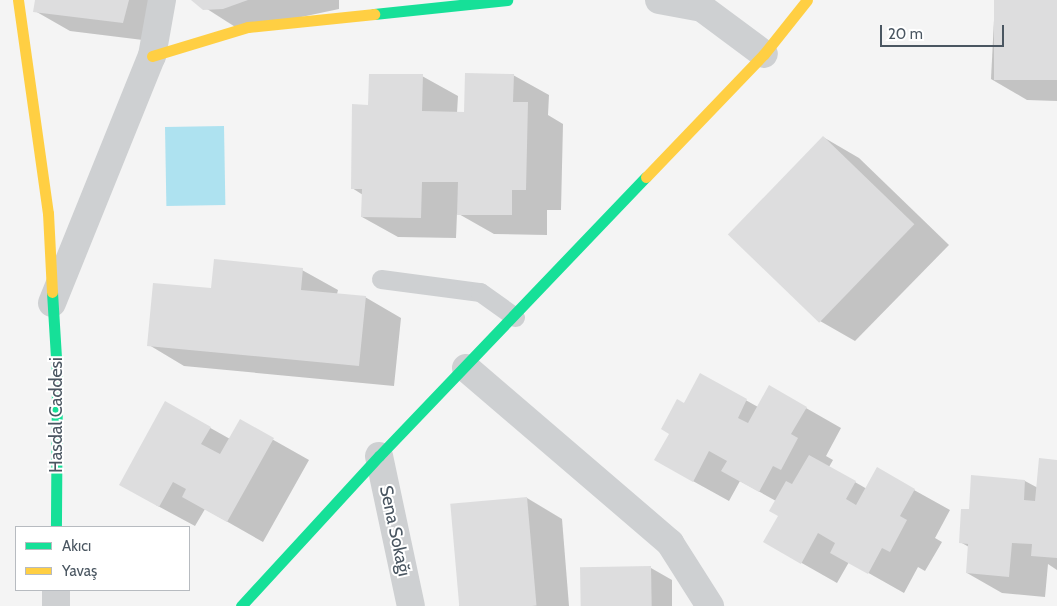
<!DOCTYPE html>
<html>
<head>
<meta charset="utf-8">
<style>
	body { margin:0 }
	#map { position:relative; width:1057px; height:606px; overflow:hidden; background:#f4f4f4; font-family:Cabin,sans-serif }
	div>[style] { position:absolute }
	[style*='--x'] { left:calc(var(--x)*1px); top:calc(var(--y)*1px); width:calc(var(--w)*1px); rotate:calc(var(--a)*1deg) }
	.water>* { inset:0; background:#aee2f0; transform-origin:0 0 }
	.shadow>* { inset:0; background:#0003 }
	.building>* { inset:0; background:#ddddde; transform-origin:0 0 }
	.lane>* { height:19px; margin:-9.5px; padding:0 9.5px; transform-origin:9.5px; border-radius:9.5px; background:#ced0d2 }
	.street>* { height:28px; margin:-14px; padding:0 14px; transform-origin:14px; border-radius:14px; background:#ced0d2 }
	.fast>* { height:11px; margin:-5.5px; padding:0 5.5px; transform-origin:5.5px; border-radius:5.5px; background:#16e098 }
	.slow>* { height:11px; margin:-5.5px; padding:0 5.5px; transform-origin:5.5px; border-radius:5.5px; background:#ffcf43 }
	span { translate:-50% -50%; white-space:nowrap; text-align:center; line-height:1.15; -webkit-text-stroke:4px #fff; paint-order:stroke }
	.street-label { font-size:18px; color:#4a5661 }
	.legend { position:absolute; left:15px; top:526px; width:175px; height:65px; box-sizing:border-box; background:#fff; border:1px solid #b7bbc0; margin:0; padding:6px 9px; list-style:none; font-size:15px; color:#4a5661 }
	.legend li { display:flex; align-items:center; gap:10px; height:25px }
	.legend b { width:25px; border:1px solid #b7bbc0 }
	.scale { position:absolute; left:880px; top:25px; width:124px; height:22px; box-sizing:border-box; border:2px solid #4a5661; border-top:0; padding-left:6px; font-size:15px; line-height:18px; white-space:nowrap; color:#4a5661; -webkit-text-stroke:4px #fff; paint-order:stroke }
</style>
</head>
<body>
<div id="map">
	<div class="water">
		<i style="left:224px;top:126px;width:79px;height:59px;rotate:89deg"></i>
	</div>
	<div class="shadow">
		<i style="clip-path:polygon(36px 0,170px 0,159px 42px,70px 31px,35px 11px)"></i>
		<i style="clip-path:polygon(193px 0,339px 0,339px 9px,240px 30px)"></i>
		<i style="clip-path:polygon(995px 0,1057px 0,1057px 101px,1027px 100px,991px 79px)"></i>
		<i style="clip-path:polygon(513px 75px,549px 95px,548px 115px,563px 124px,561px 210px,547px 210px,547px 235px,494px 234px,457px 213px,456px 238px,398px 237px,362px 217px,363px 195px,352px 188px,370px 106px,422px 76px,458px 96px,457px 113px,465px 113px)"></i>
		<i style="clip-path:polygon(823px 137px,859px 158px,949px 245px,855px 341px,820px 321px,732px 237px)"></i>
		<i style="clip-path:polygon(302px 270px,338px 290px,337px 294px,365px 297px,401px 318px,394px 386px,184px 366px,149px 345px,212px 290px)"></i>
		<i style="clip-path:polygon(701px 375px,758px 407px,806px 408px,841px 428px,826px 456px,833px 460px,829px 467px,867px 489px,914px 490px,950px 510px,935px 538px,942px 542px,925px 571px,918px 567px,904px 593px,849px 562px,837px 583px,800px 562px,776px 501px,740px 481px,729px 501px,691px 480px,684px 404px)"></i>
		<i style="clip-path:polygon(166px 403px,230px 439px,240px 421px,309px 460px,263px 542px,205px 509px,195px 526px,156px 505px)"></i>
		<i style="clip-path:polygon(1057px 461px,1057px 570px,1048px 564px,1045px 597px,1002px 593px,967px 573px,969px 547px,960px 542px,970px 511px,972px 476px,1025px 481px,1038px 488px)"></i>
		<i style="clip-path:polygon(527px 498px,562px 519px,569px 606px,459px 606px)"></i>
		<i style="clip-path:polygon(651px 568px,672px 580px,672px 606px,582px 606px)"></i>
	</div>
	<div class="building">
		<i style="clip-path:polygon(35px 0,129px 0,123px 23px,33px 12px)"></i>
		<i style="clip-path:polygon(191px 0,248px 0,223px 9px,203px 10px)"></i>
		<i style="left:994px;top:0;width:63px;height:80px"></i>
		<i style="clip-path:polygon(465px 73px,514px 74px,513px 102px,528px 102px,526px 190px,512px 190px,512px 215px,457px 215px,458px 182px,422px 182px,421px 218px,361px 217px,362px 189px,351px 189px,352px 104px,368px 105px,369px 74px,423px 74px,422px 111px,464px 112px)"></i>
		<i style="left:823px;top:136px;width:127px;height:137px;rotate:44deg"></i>
		<i style="clip-path:polygon(214px 259px,303px 268px,301px 290px,366px 296px,359px 366px,147px 346px,153px 283px,211px 288px)"></i>
		<i style="clip-path:polygon(700px 373px,747px 399px,738px 418px,748px 423px,769px 385px,807px 407px,791px 434px,798px 438px,781px 470px,773px 466px,759px 492px,721px 471px,727px 461px,709px 451px,693px 482px,654px 460px,669px 434px,661px 429px,677px 399px,684px 403px)"></i>
		<i style="clip-path:polygon(165px 401px,211px 427px,201px 444px,220px 454px,240px 419px,274px 438px,227px 522px,182px 497px,186px 489px,173px 482px,159px 507px,119px 485px)"></i>
		<i style="clip-path:polygon(809px 455px,856px 481px,846px 499px,856px 505px,877px 467px,915px 489px,900px 516px,907px 520px,890px 552px,882px 548px,868px 574px,830px 553px,835px 543px,818px 533px,801px 564px,763px 542px,778px 516px,769px 511px,786px 481px,792px 484px)"></i>
		<i style="clip-path:polygon(1039px 458px,1057px 460px,1057px 558px,1031px 556px,1032px 544px,1012px 543px,1009px 577px,966px 573px,968px 544px,959px 543px,961px 509px,969px 509px,971px 475px,1025px 480px,1024px 500px,1035px 501px)"></i>
		<i style="left:527px;top:497px;width:109px;height:77px;rotate:85deg"></i>
		<i style="left:651px;top:566px;width:40px;height:71px;rotate:89deg"></i>
	</div>
	<div class="lane">
		<i style="--x:381;--y:279;--w:100;--a:7.5"></i>
		<i style="--x:480;--y:292;--w:43;--a:35.5"></i>
	</div>
	<div class="street">
		<i style="--x:659;--y:0;--w:44;--a:10.5"></i>
		<i style="--x:702;--y:8;--w:77;--a:36.6"></i>
		<i style="--x:52;--y:303;--w:266;--a:-68"></i>
		<i style="--x:152;--y:56;--w:57;--a:-79.9"></i>
		<i style="--x:466;--y:368;--w:269;--a:40.6"></i>
		<i style="--x:670;--y:543;--w:75;--a:57.6"></i>
		<i style="--x:379;--y:456;--w:153;--a:78"></i>
		<i style="--x:56;--y:606;--w:16;--a:-90"></i>
	</div>
	<div class="fast">
		<i style="--x:374;--y:14;--w:134;--a:-6"></i>
		<i style="--x:52;--y:292;--w:82;--a:86.5"></i>
		<i style="--x:57;--y:374;--w:153;--a:90.4"></i>
		<i style="--x:241;--y:606;--w:204;--a:-47.4"></i>
		<i style="--x:379;--y:456;--w:386;--a:-46.3"></i>
	</div>
	<div class="slow">
		<i style="--x:18;--y:0;--w:215;--a:82"></i>
		<i style="--x:48;--y:213;--w:79;--a:87.1"></i>
		<i style="--x:152;--y:56;--w:100;--a:-16.8"></i>
		<i style="--x:248;--y:27;--w:127;--a:-5.9"></i>
		<i style="--x:646;--y:177;--w:170;--a:-46.2"></i>
		<i style="--x:764;--y:54;--w:69;--a:-51.5"></i>
	</div>
	<div class="street-label">
		<span style="left:56px;top:415px;rotate:-90deg">Hasdal Caddesi</span>
		<span style="left:395px;top:531px;rotate:78deg">Sena Sokağı</span>
	</div>
	<ul class="legend">
	<li><b style="height:6px;background:#16e098"></b>Akıcı</li>
	<li><b style="height:6px;background:#ffcf43"></b>Yavaş</li>
	</ul>
	<div class="scale">20 m</div>
</div>
</body>
</html>
